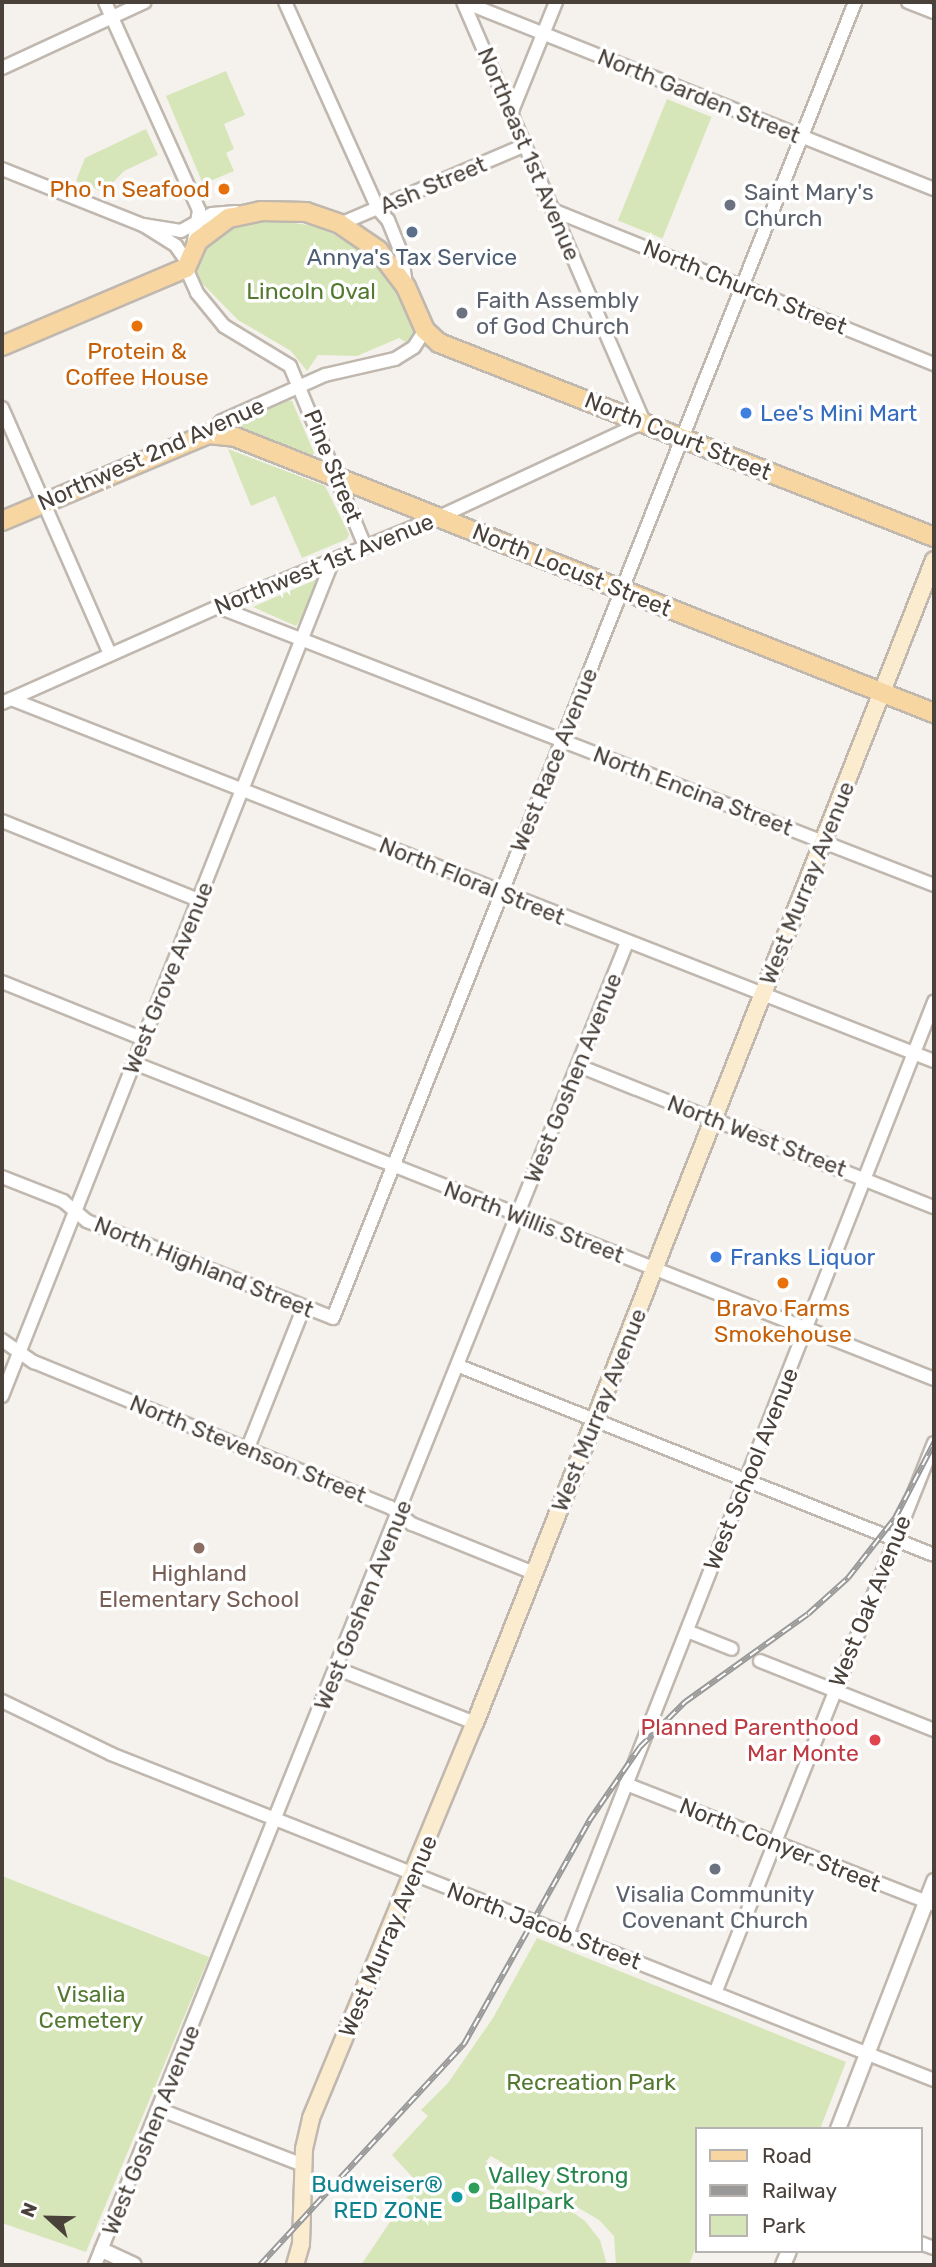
<!DOCTYPE html>
<html>
<head>
<meta charset="utf-8">
<style>
	body { margin:0 }
	#map { position:relative; width:936px; height:2267px; overflow:hidden; background:#f5f1ec; font-family:Rubik,sans-serif }
	div>[style] { position:absolute }
	[style*='--x'] { left:calc(var(--x)*1px); top:calc(var(--y)*1px); width:calc(var(--w)*1px); rotate:calc(var(--a)*1deg) }
	.green>* { inset:0; background:#d6e6b8; transform-origin:0 0 }
	.roads { filter:drop-shadow(2px 0 #c0b8af) drop-shadow(-2px 0 #c0b8af) drop-shadow(0 2px #c0b8af) drop-shadow(0 -2px #c0b8af) }
	.minor>* { height:12px; margin:-6px; padding:0 6px; transform-origin:6px; border-radius:6px; background:#fff }
	.tertiary>* { height:14px; margin:-7px; padding:0 7px; transform-origin:7px; border-radius:7px; background:#fff }
	.secondary>* { height:16px; margin:-8px; padding:0 8px; transform-origin:8px; border-radius:8px; background:#fbeccf }
	.primary>* { height:18px; margin:-9px; padding:0 9px; transform-origin:9px; border-radius:9px; background:#f8d6a2 }
	.rail>* { height:6px; margin-top:-3px; transform-origin:0; background:repeating-linear-gradient(90deg,#fff 0 10px,#999 0 20px); box-sizing:border-box; border-block:2px solid #999 }
	.dots>* { width:19px; height:19px; translate:-50% -50%; box-sizing:border-box; border:4px solid #fff; border-radius:50% }
	span { translate:-50% -50%; white-space:nowrap; text-align:center; line-height:1.15; -webkit-text-stroke:7px #fff; paint-order:stroke }
	.street-label { font-size:23px; color:#49413a }
	.food-label { font-size:23px; color:#c56008 }
	.right { translate:-100% -50%; text-align:right }
	.worship-label { font-size:23px; color:#5b616d }
	.left { translate:0 -50%; text-align:left }
	.service-label { font-size:23px; color:#4e5e75 }
	.park-label { font-size:23px; color:#537830 }
	.shop-label { font-size:23px; color:#366cbe }
	.education-label { font-size:23px; color:#785e54 }
	.health-label { font-size:23px; color:#be3a42 }
	.leisure-label { font-size:23px; color:#27864d }
	.culture-label { font-size:23px; color:#0d838f }
	.frame { position:absolute; inset:0; border:4px solid #49413a; pointer-events:none }
	.legend { position:absolute; left:695px; top:2127px; width:228px; height:126px; box-sizing:border-box; background:#fff; border:2px solid #b6b3b0; margin:0; padding:9px 12px; list-style:none; font-size:21px; color:#49413a }
	.legend li { display:flex; align-items:center; gap:14px; height:35px }
	.legend b { width:35px; border:2px solid #b6b3b0 }
	.north { position:absolute; left:14px; top:2183px; width:70px; height:70px; -webkit-text-stroke:5px #fff; paint-order:stroke; rotate:292deg; font-size:19px; font-weight:700; line-height:28px; text-align:center; color:#49413a }
	.north::after { content:''; display:block; margin:auto; width:24px; height:32px; background:#49413a; clip-path:polygon(50% 0,100% 100%,50% 72%,0 100%) }
</style>
</head>
<body>
<div id="map">
	<div class="green">
		<i style="clip-path:polygon(226px 71px,245px 115px,224px 124px,234px 149px,226px 153px,234px 171px,203px 184px,166px 96px)"></i>
		<i style="left:667px;top:99px;width:48px;height:131px;rotate:22deg"></i>
		<i style="clip-path:polygon(146px 129px,158px 155px,124px 171px,104px 192px,76px 181px,85px 158px)"></i>
		<i style="clip-path:polygon(267px 219px,321px 227px,376px 259px,392px 278px,413px 320px,415px 337px,409px 344px,399px 338px,357px 356px,318px 355px,307px 371px,291px 351px,238px 320px,197px 278px,198px 253px,225px 227px)"></i>
		<i style="clip-path:polygon(287px 400px,292px 401px,314px 453px,311px 459px,233px 423px)"></i>
		<i style="clip-path:polygon(228px 449px,325px 486px,349px 534px,347px 539px,302px 558px,275px 496px,251px 506px)"></i>
		<i style="clip-path:polygon(317px 579px,320px 585px,314px 600px,296px 626px,253px 607px)"></i>
		<i style="clip-path:polygon(2px 1876px,209px 1957px,86px 2252px,2px 2223px)"></i>
		<i style="clip-path:polygon(537px 1938px,846px 2062px,820px 2129px,696px 2129px,696px 2247px,689px 2265px,616px 2265px,614px 2236px,599px 2220px,491px 2156px,486px 2161px,490px 2167px,547px 2194px,585px 2221px,600px 2240px,607px 2265px,361px 2265px,417px 2182px,392px 2155px,428px 2116px,421px 2110px,448px 2083px,493px 2018px)"></i>
	</div>
	<div class="roads">
		<div class="minor">
			<i style="--x:105;--y:2;--w:228;--a:65.7"></i>
			<i style="--x:199;--y:210;--w:37;--a:99"></i>
			<i style="--x:285;--y:2;--w:227;--a:65.8"></i>
			<i style="--x:378;--y:209;--w:15;--a:48"></i>
			<i style="--x:388;--y:220;--w:35;--a:68"></i>
			<i style="--x:401;--y:252;--w:31;--a:81"></i>
			<i style="--x:464;--y:2;--w:506;--a:21.7"></i>
			<i style="--x:908;--y:2;--w:28;--a:21"></i>
			<i style="--x:2;--y:68;--w:157;--a:-24.8"></i>
			<i style="--x:512;--y:111;--w:118;--a:-68"></i>
			<i style="--x:2;--y:169;--w:152;--a:21.7"></i>
			<i style="--x:143;--y:225;--w:39;--a:32"></i>
			<i style="--x:176;--y:246;--w:19;--a:55"></i>
			<i style="--x:555;--y:211;--w:409;--a:22"></i>
			<i style="--x:340;--y:224;--w:201;--a:-23.1"></i>
			<i style="--x:143;--y:225;--w:38;--a:9"></i>
			<i style="--x:181;--y:231;--w:35;--a:-29"></i>
			<i style="--x:212;--y:214;--w:24;--a:-5"></i>
			<i style="--x:186;--y:268;--w:27;--a:66"></i>
			<i style="--x:197;--y:293;--w:43;--a:50.7"></i>
			<i style="--x:224;--y:326;--w:77;--a:31.2"></i>
			<i style="--x:290;--y:366;--w:195;--a:67.4"></i>
			<i style="--x:2;--y:408;--w:269;--a:66.3"></i>
			<i style="--x:208;--y:434;--w:19;--a:-43"></i>
			<i style="--x:222;--y:421;--w:113;--a:-24.1"></i>
			<i style="--x:325;--y:375;--w:72;--a:-12.9"></i>
			<i style="--x:395;--y:359;--w:22;--a:-32"></i>
			<i style="--x:414;--y:347;--w:20;--a:-57"></i>
			<i style="--x:218;--y:607;--w:768;--a:21.22"></i>
			<i style="--x:11;--y:699;--w:991;--a:21.42"></i>
			<i style="--x:2;--y:703;--w:236;--a:-24"></i>
			<i style="--x:218;--y:607;--w:239;--a:-22.2"></i>
			<i style="--x:439;--y:517;--w:226;--a:-24.9"></i>
			<i style="--x:644;--y:422;--w:457;--a:-113.3"></i>
			<i style="--x:2;--y:821;--w:212;--a:21.9"></i>
			<i style="--x:2;--y:982;--w:153;--a:21.9"></i>
			<i style="--x:134;--y:1063;--w:860;--a:21.55"></i>
			<i style="--x:579;--y:1066;--w:382;--a:21.7"></i>
			<i style="--x:2;--y:1177;--w:66;--a:21.5"></i>
			<i style="--x:63;--y:1201;--w:31;--a:40"></i>
			<i style="--x:87;--y:1221;--w:264;--a:21.5"></i>
			<i style="--x:333;--y:1318;--w:1416;--a:-68.36"></i>
			<i style="--x:2;--y:1340;--w:39;--a:35"></i>
			<i style="--x:34;--y:1362;--w:384;--a:22.2"></i>
			<i style="--x:390;--y:1507;--w:28;--a:38"></i>
			<i style="--x:412;--y:1524;--w:131;--a:21.9"></i>
			<i style="--x:459;--y:1366;--w:511;--a:21.7"></i>
			<i style="--x:2;--y:1396;--w:899;--a:-68.4"></i>
			<i style="--x:247;--y:1450;--w:154;--a:-68.3"></i>
			<i style="--x:687;--y:1631;--w:48;--a:21.8"></i>
			<i style="--x:760;--y:1661;--w:187;--a:21.6"></i>
			<i style="--x:338;--y:1669;--w:147;--a:21.5"></i>
			<i style="--x:2;--y:1701;--w:121;--a:25.9"></i>
			<i style="--x:111;--y:1754;--w:885;--a:21.61"></i>
			<i style="--x:626;--y:1784;--w:331;--a:21.4"></i>
			<i style="--x:567;--y:1935;--w:1003;--a:-68.53"></i>
			<i style="--x:715;--y:1993;--w:592;--a:-68.29"></i>
			<i style="--x:161;--y:2110;--w:152;--a:21.2"></i>
			<i style="--x:920;--y:2243;--w:15;--a:20"></i>
			<i style="--x:95;--y:2265;--w:1426;--a:-68.09"></i>
		</div>
		<div class="tertiary">
			<i style="--x:838;--y:2129;--w:266;--a:-68.8"></i>
			<i style="--x:102;--y:2250;--w:35;--a:25"></i>
			<i style="--x:783;--y:2265;--w:15;--a:-67"></i>
		</div>
		<div class="secondary">
			<i style="--x:295;--y:2265;--w:22;--a:-74"></i>
			<i style="--x:301;--y:2244;--w:95;--a:-88.2"></i>
			<i style="--x:304;--y:2149;--w:32;--a:-77"></i>
			<i style="--x:311;--y:2118;--w:428;--a:-67.5"></i>
			<i style="--x:475;--y:1723;--w:1250;--a:-68.46"></i>
		</div>
		<div class="primary">
			<i style="--x:2;--y:346;--w:200;--a:-23"></i>
			<i style="--x:186;--y:268;--w:30;--a:-66"></i>
			<i style="--x:198;--y:241;--w:39;--a:-37"></i>
			<i style="--x:229;--y:218;--w:33;--a:-12"></i>
			<i style="--x:261;--y:211;--w:45;--a:1.3"></i>
			<i style="--x:306;--y:212;--w:36;--a:19"></i>
			<i style="--x:340;--y:224;--w:46;--a:34.4"></i>
			<i style="--x:378;--y:250;--w:46;--a:52.9"></i>
			<i style="--x:406;--y:287;--w:47;--a:66.2"></i>
			<i style="--x:425;--y:330;--w:19;--a:43"></i>
			<i style="--x:439;--y:343;--w:532;--a:21.4"></i>
			<i style="--x:2;--y:521;--w:224;--a:-22.9"></i>
			<i style="--x:208;--y:434;--w:27;--a:6"></i>
			<i style="--x:235;--y:437;--w:752;--a:21.55"></i>
		</div>
	</div>
	<div class="rail">
		<i style="--x:260;--y:2265;--w:301;--a:-47.3"></i>
		<i style="--x:464;--y:2044;--w:256;--a:-60.7"></i>
		<i style="--x:589;--y:1821;--w:90;--a:-55.4"></i>
		<i style="--x:640;--y:1747;--w:64;--a:-45"></i>
		<i style="--x:685;--y:1702;--w:151;--a:-35.6"></i>
		<i style="--x:808;--y:1614;--w:54;--a:-42"></i>
		<i style="--x:848;--y:1578;--w:76;--a:-51.9"></i>
		<i style="--x:895;--y:1518;--w:85;--a:-62.5"></i>
	</div>
	<div class="dots">
		<i style="left:224px;top:189px;background:#e8710a"></i>
		<i style="left:730px;top:205px;background:#6b7280"></i>
		<i style="left:412px;top:232px;background:#5c6f8a"></i>
		<i style="left:462px;top:313px;background:#6b7280"></i>
		<i style="left:137px;top:326px;background:#e8710a"></i>
		<i style="left:746px;top:413px;background:#3f7fe0"></i>
		<i style="left:716px;top:1257px;background:#3f7fe0"></i>
		<i style="left:783px;top:1283px;background:#e8710a"></i>
		<i style="left:199px;top:1548px;background:#8d6e63"></i>
		<i style="left:875px;top:1740px;background:#e0444e"></i>
		<i style="left:715px;top:1869px;background:#6b7280"></i>
		<i style="left:474px;top:2188px;background:#2e9e5b"></i>
		<i style="left:457px;top:2197px;background:#0f9aa8"></i>
	</div>
	<div class="street-label">
		<span style="left:699px;top:96px;rotate:22deg">North Garden Street</span>
		<span style="left:529px;top:154px;rotate:67deg">Northeast 1st Avenue</span>
		<span style="left:433px;top:185px;rotate:-23deg">Ash Street</span>
		<span style="left:745px;top:287px;rotate:22deg">North Church Street</span>
		<span style="left:678px;top:436px;rotate:22deg">North Court Street</span>
		<span style="left:151px;top:454px;rotate:-24deg">Northwest 2nd Avenue</span>
		<span style="left:333px;top:466px;rotate:68deg">Pine Street</span>
		<span style="left:324px;top:564px;rotate:-22deg">Northwest 1st Avenue</span>
		<span style="left:572px;top:570px;rotate:22deg">North Locust Street</span>
		<span style="left:554px;top:760px;rotate:-68deg">West Race Avenue</span>
		<span style="left:693px;top:791px;rotate:21deg">North Encina Street</span>
		<span style="left:472px;top:881px;rotate:22deg">North Floral Street</span>
		<span style="left:807px;top:883px;rotate:-68deg">West Murray Avenue</span>
		<span style="left:168px;top:978px;rotate:-68deg">West Grove Avenue</span>
		<span style="left:573px;top:1078px;rotate:-68deg">West Goshen Avenue</span>
		<span style="left:757px;top:1136px;rotate:21deg">North West Street</span>
		<span style="left:534px;top:1222px;rotate:21deg">North Willis Street</span>
		<span style="left:204px;top:1267px;rotate:22deg">North Highland Street</span>
		<span style="left:599px;top:1410px;rotate:-68deg">West Murray Avenue</span>
		<span style="left:248px;top:1449px;rotate:22deg">North Stevenson Street</span>
		<span style="left:751px;top:1469px;rotate:-68deg">West School Avenue</span>
		<span style="left:870px;top:1601px;rotate:-68deg">West Oak Avenue</span>
		<span style="left:363px;top:1605px;rotate:-68deg">West Goshen Avenue</span>
		<span style="left:780px;top:1845px;rotate:22deg">North Conyer Street</span>
		<span style="left:544px;top:1926px;rotate:21deg">North Jacob Street</span>
		<span style="left:388px;top:1936px;rotate:-67deg">West Murray Avenue</span>
		<span style="left:151px;top:2130px;rotate:-68deg">West Goshen Avenue</span>
	</div>
	<div class="food-label">
		<span class="right" style="left:210px;top:189px">Pho 'n Seafood</span>
		<span style="left:137px;top:364px">Protein &amp;<br>Coffee House</span>
		<span style="left:783px;top:1321px">Bravo Farms<br>Smokehouse</span>
	</div>
	<div class="worship-label">
		<span class="left" style="left:744px;top:205px">Saint Mary's<br>Church</span>
		<span class="left" style="left:476px;top:313px">Faith Assembly<br>of God Church</span>
		<span style="left:715px;top:1907px">Visalia Community<br>Covenant Church</span>
	</div>
	<div class="service-label">
		<span style="left:412px;top:257px">Annya's Tax Service</span>
	</div>
	<div class="park-label">
		<span style="left:311px;top:291px">Lincoln Oval</span>
		<span style="left:91px;top:2007px">Visalia<br>Cemetery</span>
		<span style="left:591px;top:2082px">Recreation Park</span>
	</div>
	<div class="shop-label">
		<span class="left" style="left:760px;top:413px">Lee's Mini Mart</span>
		<span class="left" style="left:730px;top:1257px">Franks Liquor</span>
	</div>
	<div class="education-label">
		<span style="left:199px;top:1586px">Highland<br>Elementary School</span>
	</div>
	<div class="health-label">
		<span class="right" style="left:859px;top:1740px">Planned Parenthood<br>Mar Monte</span>
	</div>
	<div class="leisure-label">
		<span class="left" style="left:488px;top:2188px">Valley Strong<br>Ballpark</span>
	</div>
	<div class="culture-label">
		<span class="right" style="left:443px;top:2197px">Budweiser®<br>RED ZONE</span>
	</div>
	<div class="frame"></div>
	<ul class="legend">
	<li><b style="height:9px;background:#f8d6a2"></b>Road</li>
	<li><b style="height:9px;background:#999"></b>Railway</li>
	<li><b style="height:19px;background:#d6e6b8"></b>Park</li>
	</ul>
	<div class="north">N</div>
</div>
</body>
</html>
